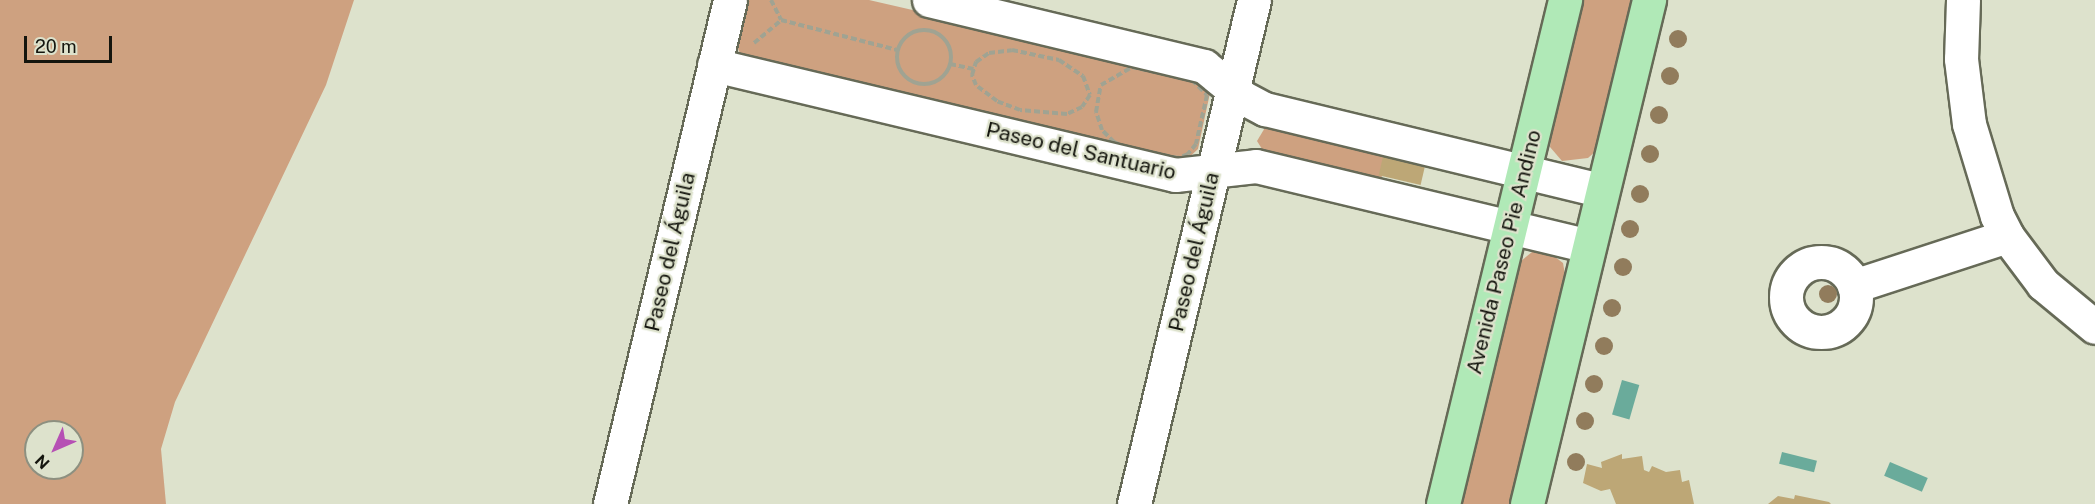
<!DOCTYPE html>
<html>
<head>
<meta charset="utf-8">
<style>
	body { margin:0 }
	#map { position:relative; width:2095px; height:504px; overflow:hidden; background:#dde2cc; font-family:"Public Sans",sans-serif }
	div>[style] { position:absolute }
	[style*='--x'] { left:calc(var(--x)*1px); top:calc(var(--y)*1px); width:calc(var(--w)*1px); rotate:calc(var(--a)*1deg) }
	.green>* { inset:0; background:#cea180 }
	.water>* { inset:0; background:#6aab9b; transform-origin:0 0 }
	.building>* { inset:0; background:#bda776; transform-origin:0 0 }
	.path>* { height:4px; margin-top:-2px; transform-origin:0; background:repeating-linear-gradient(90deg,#a0a392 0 6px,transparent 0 9px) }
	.path>.ring { margin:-2px; padding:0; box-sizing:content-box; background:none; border:4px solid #a0a392; border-radius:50% }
	.roads { filter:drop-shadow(2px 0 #666a57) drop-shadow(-2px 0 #666a57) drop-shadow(0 2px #666a57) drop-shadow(0 -2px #666a57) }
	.minor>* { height:33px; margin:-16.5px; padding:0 16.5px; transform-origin:16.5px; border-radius:16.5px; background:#fff }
	.minor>.ring { margin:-16.5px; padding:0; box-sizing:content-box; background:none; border:33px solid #fff; border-radius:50% }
	.major>* { height:33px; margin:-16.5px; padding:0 16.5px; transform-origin:16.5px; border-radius:16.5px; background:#b0e9b7 }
	.trees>* { width:18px; height:18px; margin:-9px; border-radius:50%; background:#917c5c }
	span { translate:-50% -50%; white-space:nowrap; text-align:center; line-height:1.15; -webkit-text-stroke:4.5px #dde2cc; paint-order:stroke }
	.street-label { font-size:21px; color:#14150e }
	.north { position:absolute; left:24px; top:420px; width:60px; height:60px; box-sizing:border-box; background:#dde2cc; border:2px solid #8d9080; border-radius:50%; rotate:225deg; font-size:16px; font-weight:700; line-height:24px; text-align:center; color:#14150e }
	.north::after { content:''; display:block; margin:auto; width:21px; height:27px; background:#b650b4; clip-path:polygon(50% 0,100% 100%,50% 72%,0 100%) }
	.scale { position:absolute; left:24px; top:36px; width:88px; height:27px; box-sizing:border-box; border:3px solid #14150e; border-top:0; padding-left:8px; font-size:18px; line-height:21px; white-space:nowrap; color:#14150e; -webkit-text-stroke:4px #dde2cc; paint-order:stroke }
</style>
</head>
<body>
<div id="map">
	<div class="green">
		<i style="clip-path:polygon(evenodd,0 0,354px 0,326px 85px,175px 402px,161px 449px,166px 504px,0 504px,0 0,36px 432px,72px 432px,72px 468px,36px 468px,36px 432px)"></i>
		<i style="clip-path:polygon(746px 0,869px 0,1196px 75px,1210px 93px,1198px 149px,1181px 165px,743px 60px,735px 42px)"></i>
		<i style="clip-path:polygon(1581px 0,1634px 0,1596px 151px,1588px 158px,1562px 161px,1550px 147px,1552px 123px)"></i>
		<i style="clip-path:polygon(1266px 126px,1387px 154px,1381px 180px,1262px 149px,1257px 141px)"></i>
		<i style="clip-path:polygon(1546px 250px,1563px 263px,1566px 280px,1509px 504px,1461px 504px,1513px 279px,1521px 261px,1532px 252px)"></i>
	</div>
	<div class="water">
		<i style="left:1622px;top:380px;width:18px;height:36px;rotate:16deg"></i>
		<i style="left:1782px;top:452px;width:36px;height:12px;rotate:14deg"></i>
		<i style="left:1890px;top:462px;width:41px;height:15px;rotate:23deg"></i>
	</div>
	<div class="building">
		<i style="left:1385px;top:148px;width:43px;height:28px;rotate:13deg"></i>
		<i style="clip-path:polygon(1622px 454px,1622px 459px,1642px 456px,1644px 470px,1649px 472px,1652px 466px,1666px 472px,1680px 470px,1682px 482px,1689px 480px,1694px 504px,1616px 504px,1610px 489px,1601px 491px,1583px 483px,1587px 464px,1602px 468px,1601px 462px)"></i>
		<i style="clip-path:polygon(1795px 495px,1829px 502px,1831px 504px,1768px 504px,1778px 496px,1794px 499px)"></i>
	</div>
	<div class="path">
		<i style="--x:771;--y:0;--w:22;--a:63"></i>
		<i style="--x:781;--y:20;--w:120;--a:14.5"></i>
		<i class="ring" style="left:897px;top:30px;width:50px;height:50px"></i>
		<i style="--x:754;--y:43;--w:35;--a:-40"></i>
		<i style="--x:1012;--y:50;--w:48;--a:12"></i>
		<i style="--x:1059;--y:60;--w:29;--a:34"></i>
		<i style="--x:1083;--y:76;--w:20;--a:70"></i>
		<i style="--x:1090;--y:95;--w:14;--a:124"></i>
		<i style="--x:1082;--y:107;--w:17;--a:155"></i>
		<i style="--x:1067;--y:114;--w:47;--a:-175.1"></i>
		<i style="--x:1020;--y:110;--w:25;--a:-159"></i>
		<i style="--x:997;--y:101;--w:26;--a:-143"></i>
		<i style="--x:976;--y:85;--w:11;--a:-112"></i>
		<i style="--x:972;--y:75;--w:14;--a:-73"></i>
		<i style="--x:976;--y:62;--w:16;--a:-35"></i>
		<i style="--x:989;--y:53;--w:23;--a:-7"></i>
		<i style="--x:950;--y:64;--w:24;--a:12"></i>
		<i style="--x:1132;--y:67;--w:61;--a:12.2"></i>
		<i style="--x:1192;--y:80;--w:21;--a:45"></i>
		<i style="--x:1207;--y:95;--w:50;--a:102.7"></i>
		<i style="--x:1196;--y:144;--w:13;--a:129"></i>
		<i style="--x:1188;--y:154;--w:11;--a:158"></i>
		<i style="--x:1178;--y:158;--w:52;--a:-168.9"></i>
		<i style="--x:1127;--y:148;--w:14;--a:-155"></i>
		<i style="--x:1114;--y:142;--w:17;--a:-135"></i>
		<i style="--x:1102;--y:130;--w:19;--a:-108"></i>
		<i style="--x:1096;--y:112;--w:27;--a:-80"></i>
		<i style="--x:1101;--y:85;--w:36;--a:-30"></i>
	</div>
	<div class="roads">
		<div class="minor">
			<i style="--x:929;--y:0;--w:283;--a:13.5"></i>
			<i style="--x:1204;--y:66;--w:49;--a:39.2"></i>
			<i style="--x:1242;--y:97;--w:26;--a:28"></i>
			<i style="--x:1265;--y:109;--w:346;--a:13.6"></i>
			<i style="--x:1963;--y:0;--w:59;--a:91.9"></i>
			<i style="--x:1961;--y:59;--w:65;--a:83"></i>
			<i style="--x:1969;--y:124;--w:96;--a:73.1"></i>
			<i style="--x:1997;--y:216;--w:22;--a:63"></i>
			<i style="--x:2007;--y:236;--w:60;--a:53.1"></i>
			<i style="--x:2043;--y:284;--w:67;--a:39.6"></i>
			<i style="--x:714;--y:65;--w:474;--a:13.4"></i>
			<i style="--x:1175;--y:175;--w:81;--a:-6.3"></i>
			<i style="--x:1256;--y:166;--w:342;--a:13.5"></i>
			<i class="ring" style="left:1786px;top:262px;width:37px;height:37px"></i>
			<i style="--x:1854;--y:286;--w:161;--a:-18.1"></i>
			<i style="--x:610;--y:504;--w:518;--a:-76.61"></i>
			<i style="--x:1134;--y:504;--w:518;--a:-76.61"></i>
		</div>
		<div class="major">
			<i style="--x:1443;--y:504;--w:519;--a:-76.39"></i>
			<i style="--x:1527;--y:504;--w:519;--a:-76.39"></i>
		</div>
	</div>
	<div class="trees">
		<i style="left:1678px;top:39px"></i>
		<i style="left:1670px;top:76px"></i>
		<i style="left:1659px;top:115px"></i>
		<i style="left:1650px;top:154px"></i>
		<i style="left:1640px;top:194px"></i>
		<i style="left:1630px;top:229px"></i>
		<i style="left:1623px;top:267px"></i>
		<i style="left:1828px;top:294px"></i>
		<i style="left:1612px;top:308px"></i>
		<i style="left:1604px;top:346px"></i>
		<i style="left:1594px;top:384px"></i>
		<i style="left:1585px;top:421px"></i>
		<i style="left:1576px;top:462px"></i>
	</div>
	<div class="street-label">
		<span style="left:1081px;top:151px;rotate:13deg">Paseo del Santuario</span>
		<span style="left:670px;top:252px;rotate:-77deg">Paseo del Águila</span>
		<span style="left:1194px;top:252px;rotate:-77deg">Paseo del Águila</span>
		<span style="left:1504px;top:252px;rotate:-76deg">Avenida Paseo Pie Andino</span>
	</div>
	<div class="north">N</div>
	<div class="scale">20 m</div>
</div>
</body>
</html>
